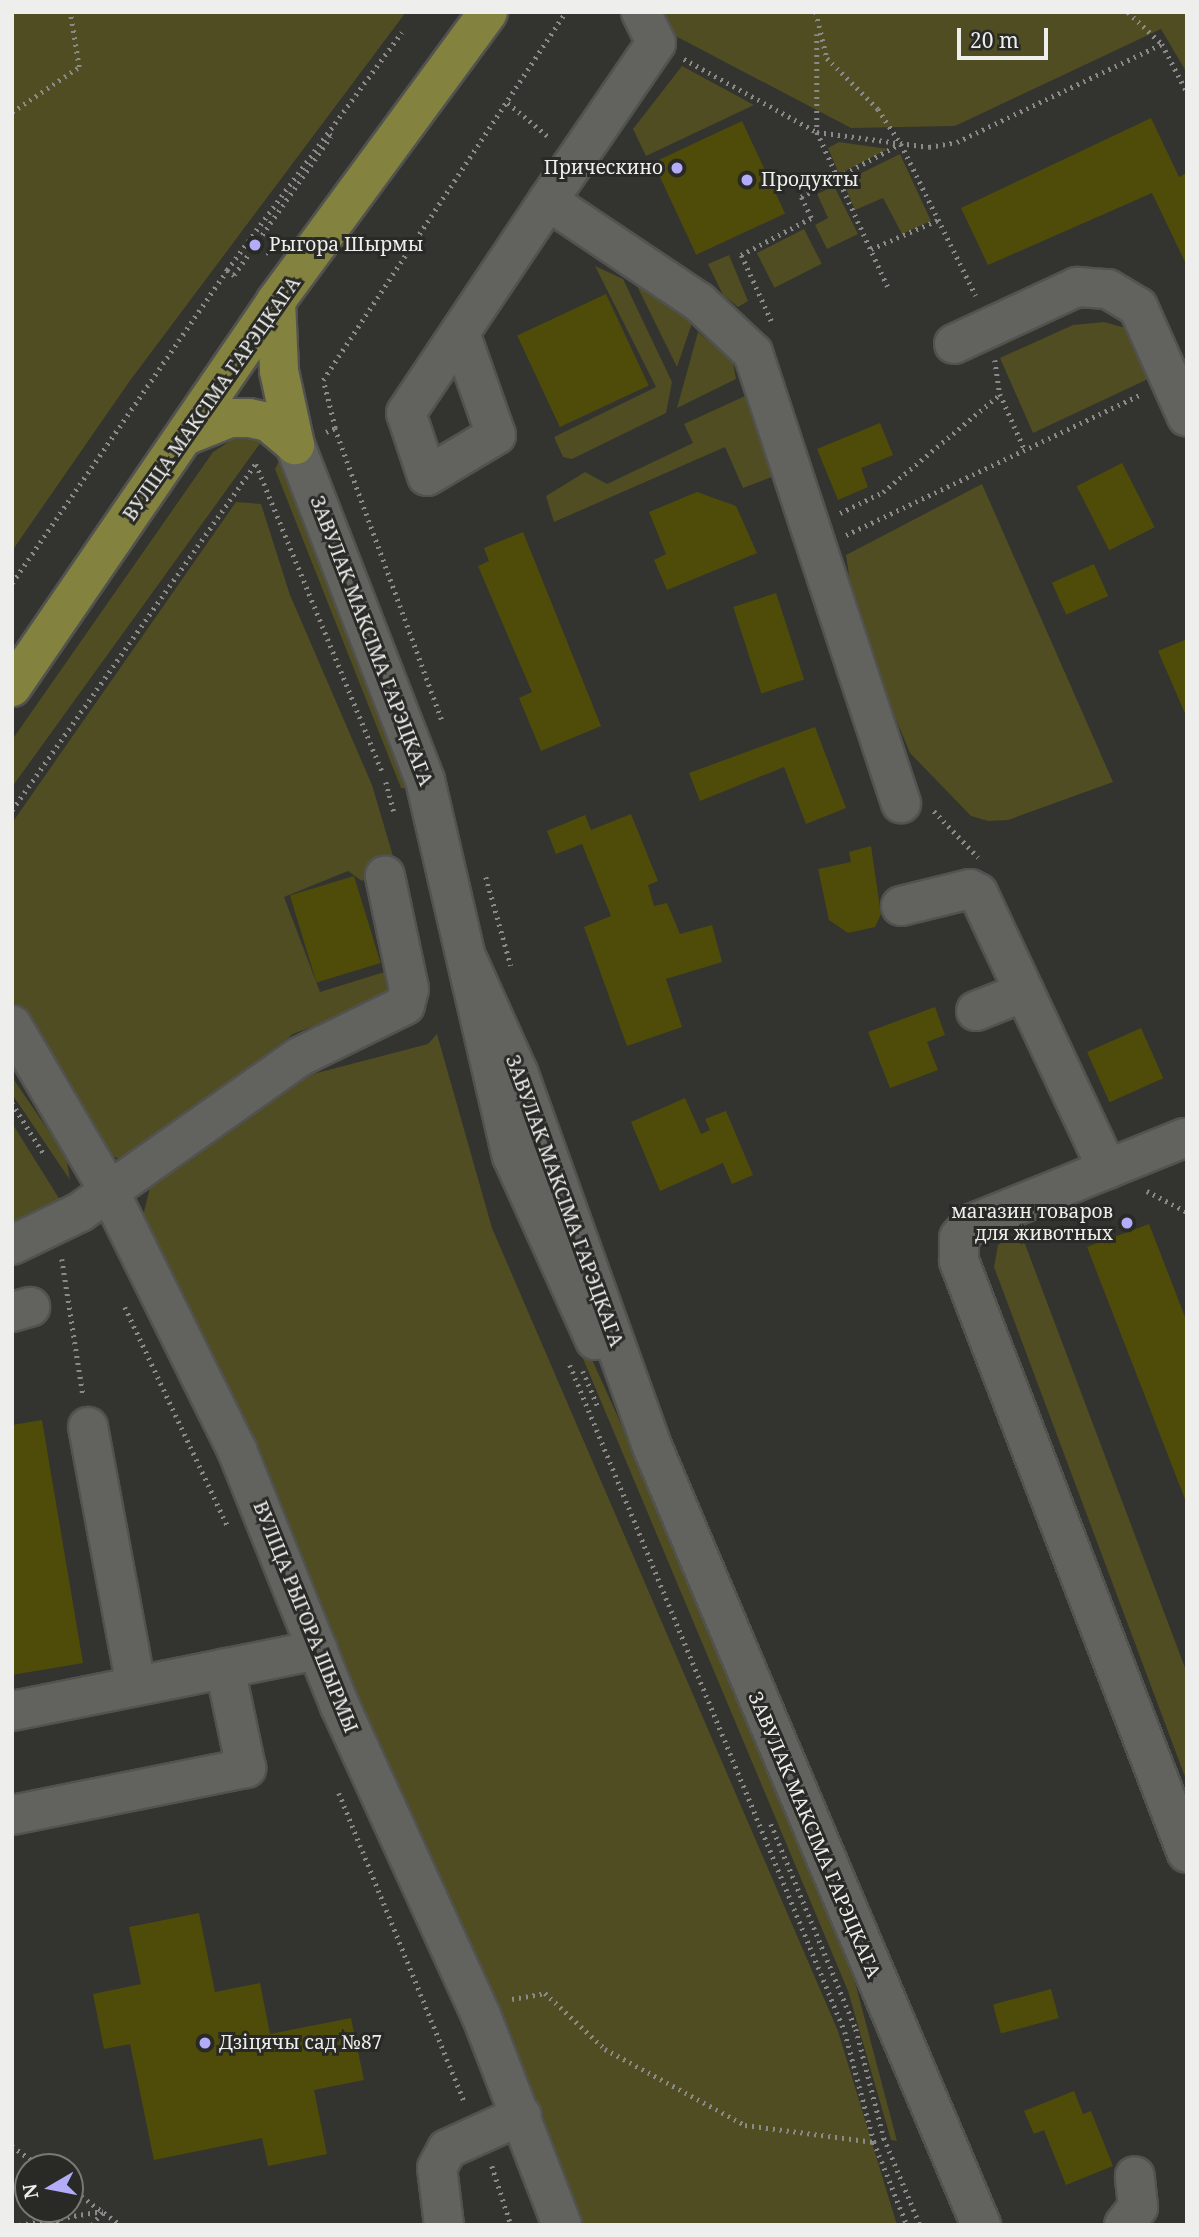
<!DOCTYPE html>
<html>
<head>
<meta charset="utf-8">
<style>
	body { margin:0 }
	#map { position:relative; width:1199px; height:2237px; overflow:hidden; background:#333330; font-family:"Noto Serif",serif }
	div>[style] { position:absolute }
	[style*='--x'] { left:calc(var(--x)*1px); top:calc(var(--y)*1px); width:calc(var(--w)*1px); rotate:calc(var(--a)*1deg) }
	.green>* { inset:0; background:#4f4d21; transform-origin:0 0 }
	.building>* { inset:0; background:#4f4c0a; transform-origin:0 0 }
	.path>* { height:4.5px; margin-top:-2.25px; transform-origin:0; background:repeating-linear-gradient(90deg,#8a8a88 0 2px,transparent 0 7px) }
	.roads { filter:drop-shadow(2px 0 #52524f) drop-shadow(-2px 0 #52524f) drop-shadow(0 2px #52524f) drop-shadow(0 -2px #52524f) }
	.minor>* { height:38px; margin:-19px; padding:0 19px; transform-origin:19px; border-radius:19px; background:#62625f }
	.major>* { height:38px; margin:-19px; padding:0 19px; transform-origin:19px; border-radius:19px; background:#84823f }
	.dots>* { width:19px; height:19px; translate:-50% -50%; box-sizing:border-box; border:4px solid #292926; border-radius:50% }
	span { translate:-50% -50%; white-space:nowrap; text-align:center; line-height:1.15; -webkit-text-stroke:6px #292926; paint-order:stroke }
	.poi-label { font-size:19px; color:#eeeeec }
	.right { translate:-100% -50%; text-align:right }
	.left { translate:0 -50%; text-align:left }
	.street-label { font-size:19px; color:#eeeeec }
	.frame { position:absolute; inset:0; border:14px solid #eeeeec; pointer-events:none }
	.north { position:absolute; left:14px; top:2153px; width:70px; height:70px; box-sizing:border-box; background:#292926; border:2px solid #787875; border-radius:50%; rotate:260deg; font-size:19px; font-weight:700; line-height:28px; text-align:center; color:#eeeeec }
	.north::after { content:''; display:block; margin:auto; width:24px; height:32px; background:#b3adf9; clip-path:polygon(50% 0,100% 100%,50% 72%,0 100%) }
	.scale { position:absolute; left:957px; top:28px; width:91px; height:32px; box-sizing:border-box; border:4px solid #eeeeec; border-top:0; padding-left:9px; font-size:21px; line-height:24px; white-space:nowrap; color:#eeeeec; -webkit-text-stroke:5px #292926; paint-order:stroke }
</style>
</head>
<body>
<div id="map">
	<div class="green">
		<i style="clip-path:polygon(12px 12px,406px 12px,129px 382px,12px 551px)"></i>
		<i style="clip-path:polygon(656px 12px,1187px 12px,1187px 73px,1161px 29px,955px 126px,851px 128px,666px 31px)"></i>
		<i style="clip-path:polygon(682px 66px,754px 105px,646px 156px,633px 129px)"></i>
		<i style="clip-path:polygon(839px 142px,888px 149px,839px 174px,828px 148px)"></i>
		<i style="clip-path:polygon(900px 154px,931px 221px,902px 234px,883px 198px,855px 210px,843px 182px)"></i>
		<i style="clip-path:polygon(834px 186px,858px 234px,827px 249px,815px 225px,828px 218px,817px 194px)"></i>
		<i style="left:804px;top:229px;width:39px;height:53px;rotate:63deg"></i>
		<i style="clip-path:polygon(729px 255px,748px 301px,738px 307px,723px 295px,708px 264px)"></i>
		<i style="clip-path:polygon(595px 266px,623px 279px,672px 382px,666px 413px,572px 459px,563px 457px,554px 437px,656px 387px)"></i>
		<i style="clip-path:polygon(637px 286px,692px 323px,677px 367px)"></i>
		<i style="clip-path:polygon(1104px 322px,1126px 328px,1148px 379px,1033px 433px,1000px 358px,1073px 325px)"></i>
		<i style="clip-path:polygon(698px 332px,733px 362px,736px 379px,677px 408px)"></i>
		<i style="clip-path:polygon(745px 396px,777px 475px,743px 488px,725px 447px,554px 522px,546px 496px,585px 472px,607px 484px,693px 443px,684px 424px)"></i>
		<i style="clip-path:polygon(238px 436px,264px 438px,12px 787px,12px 740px,213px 452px)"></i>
		<i style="clip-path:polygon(283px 454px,409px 789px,401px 788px,275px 469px)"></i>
		<i style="clip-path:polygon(982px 484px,1113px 782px,1008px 820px,988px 821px,971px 816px,910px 753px,856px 623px,846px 555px)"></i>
		<i style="clip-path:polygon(236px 502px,261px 504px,290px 595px,372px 785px,395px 863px,362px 881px,348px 871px,284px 897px,320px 992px,394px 969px,400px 993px,293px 1034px,123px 1161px,107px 1153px,12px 1001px,12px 823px)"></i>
		<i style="clip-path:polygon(437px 1034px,492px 1228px,838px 2031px,897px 2225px,577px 2225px,143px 1216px,153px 1175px,286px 1081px,428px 1044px)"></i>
		<i style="clip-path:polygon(12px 1077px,66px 1156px,70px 1180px,12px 1094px)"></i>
		<i style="clip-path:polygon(12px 1123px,65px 1208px,16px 1225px,12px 1222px)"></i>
		<i style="clip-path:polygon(1009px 1238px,1025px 1244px,1187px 1673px,1187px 1782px,994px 1267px,998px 1245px)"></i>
		<i style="clip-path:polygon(556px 1294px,563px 1295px,662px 1515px,855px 1982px,897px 2141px,891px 2140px,848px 1991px)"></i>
	</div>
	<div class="building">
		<i style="clip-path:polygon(1151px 118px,1179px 177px,1187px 173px,1187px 266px,1152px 193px,988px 265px,961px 208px)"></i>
		<i style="left:742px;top:121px;width:102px;height:98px;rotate:65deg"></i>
		<i style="left:606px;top:294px;width:101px;height:98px;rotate:65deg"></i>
		<i style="clip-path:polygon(880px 423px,893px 455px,861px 468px,868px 487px,838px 500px,817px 449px)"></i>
		<i style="left:1122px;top:463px;width:72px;height:51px;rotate:63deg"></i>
		<i style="clip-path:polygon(697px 492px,736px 506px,757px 553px,667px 590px,654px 560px,666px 554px,649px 512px)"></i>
		<i style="clip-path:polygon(523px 532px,601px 726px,541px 751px,519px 698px,532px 692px,478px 566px,489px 561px,484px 548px)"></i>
		<i style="left:1094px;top:564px;width:35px;height:46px;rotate:66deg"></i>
		<i style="left:776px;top:593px;width:91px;height:45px;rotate:72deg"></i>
		<i style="clip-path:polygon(1187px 639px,1187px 718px,1158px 651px)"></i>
		<i style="clip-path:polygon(815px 727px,846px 808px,806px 824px,784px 767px,700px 801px,689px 773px)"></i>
		<i style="clip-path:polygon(631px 814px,658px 881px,648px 885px,654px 906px,667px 903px,680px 934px,712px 925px,722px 962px,666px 979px,682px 1027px,627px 1046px,584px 927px,611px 916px,582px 844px,556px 854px,547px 831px,585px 815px,591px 830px)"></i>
		<i style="clip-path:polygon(871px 846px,881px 914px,875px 927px,848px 933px,829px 920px,818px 869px,851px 862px,849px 852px)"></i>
		<i style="left:354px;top:876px;width:91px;height:67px;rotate:73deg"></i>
		<i style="clip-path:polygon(935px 1007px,945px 1035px,927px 1042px,938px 1070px,890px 1088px,868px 1032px)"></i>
		<i style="left:1141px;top:1028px;width:55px;height:59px;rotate:66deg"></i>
		<i style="clip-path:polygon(685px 1098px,701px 1134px,710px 1130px,705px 1119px,726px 1111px,753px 1175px,732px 1184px,723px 1163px,660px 1191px,631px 1122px)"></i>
		<i style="clip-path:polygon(1149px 1224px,1187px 1322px,1185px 1499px,1087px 1247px)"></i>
		<i style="clip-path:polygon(42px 1420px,83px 1663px,12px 1675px,12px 1425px)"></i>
		<i style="clip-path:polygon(199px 1913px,215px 1992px,260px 1983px,270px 2034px,351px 2018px,364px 2080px,314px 2090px,327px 2154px,268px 2166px,262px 2138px,154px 2160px,130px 2044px,104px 2049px,93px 1994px,141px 1984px,129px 1927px)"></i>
		<i style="left:1051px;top:1989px;width:30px;height:60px;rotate:75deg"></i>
		<i style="clip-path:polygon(1074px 2091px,1083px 2114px,1091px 2111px,1113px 2166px,1066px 2185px,1044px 2130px,1034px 2134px,1024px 2111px)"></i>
	</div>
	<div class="path">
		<i style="--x:816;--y:12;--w:47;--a:76.6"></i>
		<i style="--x:827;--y:58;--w:72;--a:45"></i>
		<i style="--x:878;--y:109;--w:42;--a:56.7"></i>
		<i style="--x:901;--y:144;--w:169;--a:63.7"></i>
		<i style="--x:1128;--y:12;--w:47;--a:43.3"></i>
		<i style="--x:817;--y:34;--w:98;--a:90"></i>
		<i style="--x:817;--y:132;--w:170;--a:65.4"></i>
		<i style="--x:684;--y:59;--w:152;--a:28.8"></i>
		<i style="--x:817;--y:132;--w:113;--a:7.6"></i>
		<i style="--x:929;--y:147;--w:28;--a:-10"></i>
		<i style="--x:957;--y:142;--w:227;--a:-25.6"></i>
		<i style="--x:1162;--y:44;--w:54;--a:62.5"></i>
		<i style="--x:508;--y:103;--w:55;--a:39.8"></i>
		<i style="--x:12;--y:112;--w:81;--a:-33.9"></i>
		<i style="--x:79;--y:67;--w:56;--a:-99.3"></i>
		<i style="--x:255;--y:245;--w:16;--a:30"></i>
		<i style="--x:871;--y:249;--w:73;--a:-23.4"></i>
		<i style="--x:227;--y:270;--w:9;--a:36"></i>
		<i style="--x:234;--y:275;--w:169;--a:-55.1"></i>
		<i style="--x:331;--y:136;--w:5;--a:-143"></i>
		<i style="--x:771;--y:321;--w:72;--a:-114.4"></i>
		<i style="--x:741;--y:255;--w:79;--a:-27.9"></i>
		<i style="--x:811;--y:218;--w:23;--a:-115"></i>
		<i style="--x:801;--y:197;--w:112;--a:-28.2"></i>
		<i style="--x:995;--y:360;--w:34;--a:82"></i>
		<i style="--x:1000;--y:394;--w:59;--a:66"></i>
		<i style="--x:335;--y:428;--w:314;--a:69.9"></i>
		<i style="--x:326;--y:432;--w:10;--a:-24"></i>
		<i style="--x:335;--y:428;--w:49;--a:-104"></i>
		<i style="--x:323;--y:380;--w:441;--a:-56.6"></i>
		<i style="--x:256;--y:464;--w:335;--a:67.7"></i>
		<i style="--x:840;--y:513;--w:48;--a:-26"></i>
		<i style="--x:883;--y:492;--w:153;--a:-39.9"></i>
		<i style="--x:846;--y:535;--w:328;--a:-25.5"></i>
		<i style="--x:12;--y:583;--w:380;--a:-55.5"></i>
		<i style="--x:227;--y:270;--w:295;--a:-53.7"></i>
		<i style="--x:386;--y:782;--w:30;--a:75"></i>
		<i style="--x:12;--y:810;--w:423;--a:-54.9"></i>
		<i style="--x:934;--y:811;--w:64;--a:46.3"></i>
		<i style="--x:486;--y:877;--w:92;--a:74.3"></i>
		<i style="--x:12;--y:1103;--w:60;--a:57.9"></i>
		<i style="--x:1147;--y:1191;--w:45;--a:27.7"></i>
		<i style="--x:62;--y:1259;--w:138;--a:81.2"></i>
		<i style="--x:125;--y:1307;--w:243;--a:64.9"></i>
		<i style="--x:570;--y:1365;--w:721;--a:67.59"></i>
		<i style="--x:845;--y:2032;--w:114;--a:75.2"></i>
		<i style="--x:874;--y:2142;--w:89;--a:68.3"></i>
		<i style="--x:583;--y:1371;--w:41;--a:67.2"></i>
		<i style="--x:339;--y:1793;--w:335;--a:67.9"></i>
		<i style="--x:771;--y:1824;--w:222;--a:67.5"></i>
		<i style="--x:856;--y:2029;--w:113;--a:75.6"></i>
		<i style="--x:884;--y:2138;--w:94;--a:67.5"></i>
		<i style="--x:512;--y:1999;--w:34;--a:-10"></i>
		<i style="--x:545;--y:1993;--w:82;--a:43"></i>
		<i style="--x:605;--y:2049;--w:159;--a:28.5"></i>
		<i style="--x:745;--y:2125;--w:130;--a:7.5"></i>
		<i style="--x:12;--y:2146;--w:36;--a:36"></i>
		<i style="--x:492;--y:2166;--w:62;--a:72.1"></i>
		<i style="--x:12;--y:2188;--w:20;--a:37"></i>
		<i style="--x:70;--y:2188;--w:63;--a:36"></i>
		<i style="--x:40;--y:2209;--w:26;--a:37"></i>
		<i style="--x:19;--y:2225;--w:85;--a:-9.5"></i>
		<i style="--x:92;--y:2225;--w:16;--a:-52"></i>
	</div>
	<div class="roads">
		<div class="minor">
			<i style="--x:641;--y:12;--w:34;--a:64"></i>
			<i style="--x:656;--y:43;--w:191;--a:124.4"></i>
			<i style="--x:548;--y:201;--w:182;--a:33.8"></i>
			<i style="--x:699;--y:302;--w:74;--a:43.4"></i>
			<i style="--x:753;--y:353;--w:474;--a:71.8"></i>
			<i style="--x:460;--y:333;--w:108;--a:70.6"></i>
			<i style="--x:496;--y:435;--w:80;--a:149.3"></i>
			<i style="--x:427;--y:476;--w:66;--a:-108.4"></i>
			<i style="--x:406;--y:413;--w:255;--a:-56.2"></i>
			<i style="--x:954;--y:344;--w:136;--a:-24.9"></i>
			<i style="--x:1077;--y:287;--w:31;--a:4"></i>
			<i style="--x:1108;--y:289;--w:35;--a:31"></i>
			<i style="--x:1138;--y:307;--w:120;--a:66"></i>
			<i style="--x:295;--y:445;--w:359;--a:68.8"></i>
			<i style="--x:425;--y:780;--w:386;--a:77"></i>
			<i style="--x:512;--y:1156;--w:202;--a:65.7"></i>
			<i style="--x:901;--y:906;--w:71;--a:-13.8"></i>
			<i style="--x:970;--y:889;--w:9;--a:27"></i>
			<i style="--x:978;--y:893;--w:305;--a:64.9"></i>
			<i style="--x:468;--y:961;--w:122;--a:65.8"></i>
			<i style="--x:518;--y:1072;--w:395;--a:70.3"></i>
			<i style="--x:651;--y:1444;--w:848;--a:67.09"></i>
			<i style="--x:976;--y:1011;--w:52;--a:-21.6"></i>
			<i style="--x:12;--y:1025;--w:192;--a:59.7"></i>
			<i style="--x:109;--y:1191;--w:289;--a:63.7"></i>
			<i style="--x:237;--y:1450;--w:276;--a:68.1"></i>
			<i style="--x:340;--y:1706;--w:340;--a:65.5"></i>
			<i style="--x:481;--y:2015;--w:225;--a:68.9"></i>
			<i style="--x:1184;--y:1138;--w:230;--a:158"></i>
			<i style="--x:971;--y:1224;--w:18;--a:131"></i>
			<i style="--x:959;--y:1238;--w:23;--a:90"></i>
			<i style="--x:959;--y:1261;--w:634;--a:68.94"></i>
			<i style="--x:12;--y:1245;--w:76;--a:-25.9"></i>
			<i style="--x:80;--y:1212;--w:268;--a:-35.3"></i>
			<i style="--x:299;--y:1057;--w:118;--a:-26.1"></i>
			<i style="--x:405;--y:1005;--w:16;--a:-76"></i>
			<i style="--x:409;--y:989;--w:116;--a:-102"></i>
			<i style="--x:12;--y:1312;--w:19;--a:-16"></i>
			<i style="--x:88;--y:1427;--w:263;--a:79.5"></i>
			<i style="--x:12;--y:1711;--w:312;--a:-11.3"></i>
			<i style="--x:12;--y:1815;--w:239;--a:-11.4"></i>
			<i style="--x:246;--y:1768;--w:102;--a:-101.9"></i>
			<i style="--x:444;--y:2225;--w:57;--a:-97"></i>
			<i style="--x:437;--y:2168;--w:21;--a:-62"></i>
			<i style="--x:447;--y:2149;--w:82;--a:-24.4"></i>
			<i style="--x:1124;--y:2225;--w:23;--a:-52"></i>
			<i style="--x:1138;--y:2207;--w:31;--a:-96"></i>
		</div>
		<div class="major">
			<i style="--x:276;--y:301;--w:70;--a:87.5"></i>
			<i style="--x:279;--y:371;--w:76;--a:77.8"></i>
			<i style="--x:188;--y:435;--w:45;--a:-22"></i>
			<i style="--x:230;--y:418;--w:19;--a:0"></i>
			<i style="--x:249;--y:418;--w:19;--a:12"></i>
			<i style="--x:268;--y:422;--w:35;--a:40"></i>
			<i style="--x:12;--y:687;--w:468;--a:-55.6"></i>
			<i style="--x:276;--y:301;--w:358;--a:-53.7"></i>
		</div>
	</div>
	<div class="dots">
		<i style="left:677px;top:168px;background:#b3adf9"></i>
		<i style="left:747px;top:180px;background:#b3adf9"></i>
		<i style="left:255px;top:245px;background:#b3adf9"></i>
		<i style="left:1127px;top:1223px;background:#b3adf9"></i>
		<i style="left:205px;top:2043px;background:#b3adf9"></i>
	</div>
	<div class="poi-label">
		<span class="right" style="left:663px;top:168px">Прическино</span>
		<span class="left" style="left:761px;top:180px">Продукты</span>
		<span class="left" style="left:269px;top:245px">Рыгора Шырмы</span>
		<span class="right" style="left:1113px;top:1223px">магазин товаров<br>для животных</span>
		<span class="left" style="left:219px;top:2043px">Дзіцячы сад №87</span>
	</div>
	<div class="street-label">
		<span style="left:212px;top:399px;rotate:-55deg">ВУЛІЦА МАКСІМА ГАРЭЦКАГА</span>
		<span style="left:371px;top:641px;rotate:69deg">ЗАВУЛАК МАКСІМА ГАРЭЦКАГА</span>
		<span style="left:564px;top:1201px;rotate:70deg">ЗАВУЛАК МАКСІМА ГАРЭЦКАГА</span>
		<span style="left:305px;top:1617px;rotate:68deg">ВУЛІЦА РЫГОРА ШЫРМЫ</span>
		<span style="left:814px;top:1835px;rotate:67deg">ЗАВУЛАК МАКСІМА ГАРЭЦКАГА</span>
	</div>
	<div class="frame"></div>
	<div class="north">N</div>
	<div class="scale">20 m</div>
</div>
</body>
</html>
